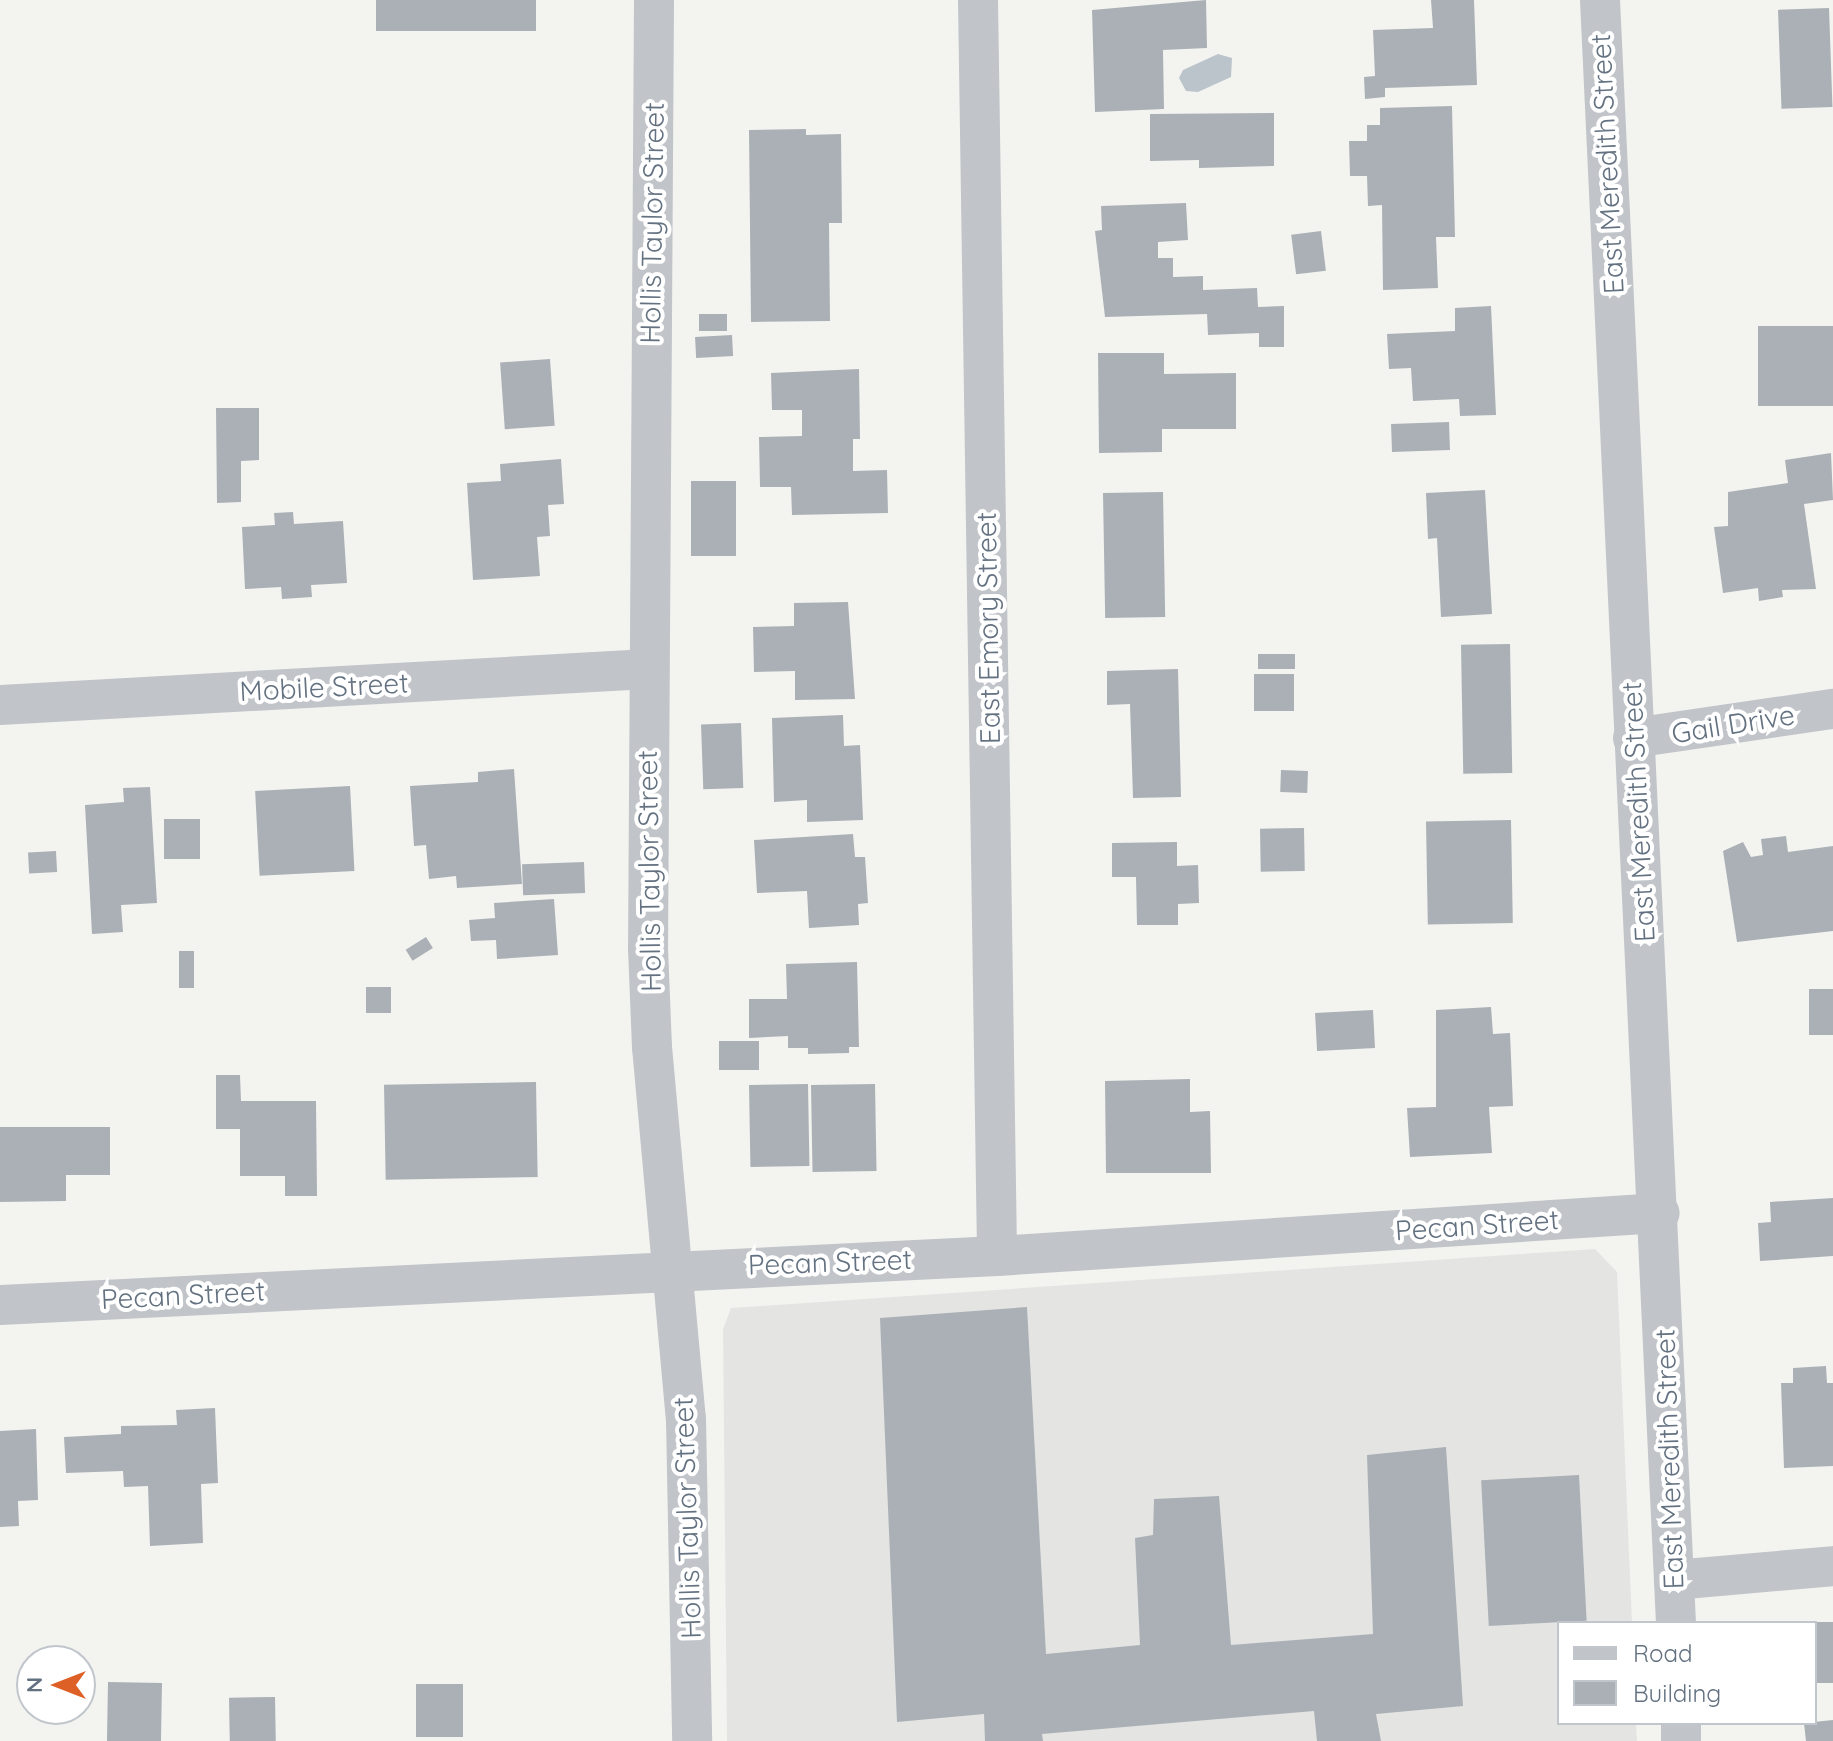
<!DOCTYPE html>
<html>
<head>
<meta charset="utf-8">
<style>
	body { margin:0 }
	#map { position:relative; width:1833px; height:1741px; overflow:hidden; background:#f3f4f0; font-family:Quicksand,sans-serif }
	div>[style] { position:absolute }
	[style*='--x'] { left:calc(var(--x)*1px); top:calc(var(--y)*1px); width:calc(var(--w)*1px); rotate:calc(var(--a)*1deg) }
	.built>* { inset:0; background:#e4e5e3 }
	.water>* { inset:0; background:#bac4ca }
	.building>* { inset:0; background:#aab0b5; transform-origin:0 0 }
	.street>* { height:40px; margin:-20px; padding:0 20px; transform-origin:20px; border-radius:20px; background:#c1c4c8 }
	span { translate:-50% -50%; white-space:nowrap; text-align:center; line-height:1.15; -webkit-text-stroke:8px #fff; paint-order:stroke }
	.street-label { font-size:28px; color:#637180 }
	.legend { position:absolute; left:1557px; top:1621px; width:260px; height:104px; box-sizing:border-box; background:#fff; border:2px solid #c1c6cc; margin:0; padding:10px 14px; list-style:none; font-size:24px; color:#637180 }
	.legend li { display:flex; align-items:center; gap:16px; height:40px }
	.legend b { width:40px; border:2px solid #c1c6cc }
	.north { position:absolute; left:16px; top:1645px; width:80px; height:80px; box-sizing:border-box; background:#fff; border:2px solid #c1c6cc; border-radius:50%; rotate:270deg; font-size:22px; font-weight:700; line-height:32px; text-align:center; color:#637180 }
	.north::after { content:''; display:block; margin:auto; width:28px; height:36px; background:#dd6027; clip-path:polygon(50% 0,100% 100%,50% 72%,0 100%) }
</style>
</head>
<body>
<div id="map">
	<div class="built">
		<i style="clip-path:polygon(1595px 1249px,1617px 1272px,1632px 1623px,1559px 1623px,1559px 1723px,1636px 1723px,1637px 1741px,727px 1741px,723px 1329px,731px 1308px)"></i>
	</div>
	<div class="water">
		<i style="clip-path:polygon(1218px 54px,1232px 58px,1231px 77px,1198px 92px,1186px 91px,1179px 78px,1183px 70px)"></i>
	</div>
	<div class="building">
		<i style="left:376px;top:0;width:160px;height:31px"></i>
		<i style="clip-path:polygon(1206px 0,1207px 48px,1163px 50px,1164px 109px,1095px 112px,1092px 10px)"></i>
		<i style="clip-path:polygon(1431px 0,1474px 0,1477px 85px,1385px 88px,1385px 97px,1365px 99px,1364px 77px,1375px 76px,1373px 30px,1433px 28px)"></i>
		<i style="left:1829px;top:8px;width:99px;height:51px;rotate:88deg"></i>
		<i style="clip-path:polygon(1452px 106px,1455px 237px,1436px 237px,1438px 288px,1383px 290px,1382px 205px,1368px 206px,1367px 176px,1350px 176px,1349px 141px,1367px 141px,1367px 125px,1380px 125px,1380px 108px)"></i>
		<i style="clip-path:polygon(1274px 113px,1274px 166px,1199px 168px,1199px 160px,1150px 161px,1150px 114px)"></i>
		<i style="clip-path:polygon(806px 129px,806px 135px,841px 134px,842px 223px,829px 223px,830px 321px,751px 322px,749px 130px)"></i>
		<i style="clip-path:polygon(1186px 203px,1188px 240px,1158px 242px,1158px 258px,1173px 258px,1173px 277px,1203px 276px,1203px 290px,1257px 288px,1258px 307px,1284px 306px,1284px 347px,1259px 347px,1259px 333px,1208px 335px,1207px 314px,1105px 317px,1095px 231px,1102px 230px,1101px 206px)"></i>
		<i style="left:1321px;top:231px;width:40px;height:30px;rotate:83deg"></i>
		<i style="clip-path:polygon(1491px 306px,1496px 415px,1460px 416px,1459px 399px,1413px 401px,1411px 368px,1389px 369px,1387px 334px,1455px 331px,1455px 308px)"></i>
		<i style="left:699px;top:314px;width:28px;height:17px"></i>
		<i style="left:1833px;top:326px;width:80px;height:75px;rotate:90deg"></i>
		<i style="left:732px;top:335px;width:21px;height:37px;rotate:87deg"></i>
		<i style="clip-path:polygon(1098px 353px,1164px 353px,1164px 374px,1236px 373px,1236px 429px,1162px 429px,1162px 452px,1099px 453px)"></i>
		<i style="left:550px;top:359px;width:67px;height:50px;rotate:86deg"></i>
		<i style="clip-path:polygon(859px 369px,860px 439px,853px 439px,853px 471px,887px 470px,888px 513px,792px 515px,791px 487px,760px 487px,759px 437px,802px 436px,802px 410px,772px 410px,771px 373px)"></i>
		<i style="clip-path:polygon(216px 408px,259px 408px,259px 460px,241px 461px,241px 502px,217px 503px)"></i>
		<i style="left:1449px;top:422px;width:28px;height:58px;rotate:88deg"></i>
		<i style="clip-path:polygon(1831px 453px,1833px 500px,1804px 504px,1816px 589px,1782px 590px,1783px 597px,1759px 601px,1758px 588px,1723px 593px,1714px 527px,1728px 526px,1728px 492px,1788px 483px,1785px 460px)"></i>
		<i style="clip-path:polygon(561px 459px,564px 504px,548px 505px,550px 536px,537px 537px,540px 576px,473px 580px,467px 483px,501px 481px,500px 464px)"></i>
		<i style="left:691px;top:481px;width:45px;height:75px"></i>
		<i style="clip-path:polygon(1485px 490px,1492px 614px,1441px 617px,1437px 538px,1428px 539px,1426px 493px)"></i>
		<i style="left:1163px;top:492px;width:125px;height:60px;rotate:89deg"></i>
		<i style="clip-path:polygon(293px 512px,294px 524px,343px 521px,347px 583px,311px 585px,312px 597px,282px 599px,281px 587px,245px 589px,242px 527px,275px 525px,274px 513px)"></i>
		<i style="clip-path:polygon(848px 602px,855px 699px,795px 700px,795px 671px,754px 672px,753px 627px,794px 626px,794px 603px)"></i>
		<i style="left:1510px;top:644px;width:129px;height:49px;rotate:89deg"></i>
		<i style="left:1295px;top:654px;width:15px;height:37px;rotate:90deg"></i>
		<i style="clip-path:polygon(1178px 669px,1181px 797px,1133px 798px,1130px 704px,1107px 705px,1107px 671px)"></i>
		<i style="left:1254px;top:674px;width:40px;height:37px"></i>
		<i style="clip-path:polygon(843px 715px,844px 746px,860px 745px,863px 820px,807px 822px,807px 800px,774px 802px,772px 718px)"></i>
		<i style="left:741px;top:723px;width:65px;height:40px;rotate:88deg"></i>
		<i style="clip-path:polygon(514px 769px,522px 884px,457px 888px,456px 876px,429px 879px,426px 845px,414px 846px,410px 786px,478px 782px,478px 772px)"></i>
		<i style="left:1281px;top:770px;width:27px;height:22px;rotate:2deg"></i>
		<i style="left:350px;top:786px;width:85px;height:95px;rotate:87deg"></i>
		<i style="clip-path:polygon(150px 787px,157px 903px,121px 905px,123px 932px,92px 934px,85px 805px,124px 802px,123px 788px)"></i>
		<i style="left:200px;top:819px;width:40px;height:36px;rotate:90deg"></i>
		<i style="left:1511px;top:820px;width:103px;height:85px;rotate:89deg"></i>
		<i style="left:1304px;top:828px;width:43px;height:44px;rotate:89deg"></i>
		<i style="clip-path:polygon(853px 834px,855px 857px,865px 857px,868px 903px,858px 904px,859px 925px,809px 928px,807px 891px,757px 893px,754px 840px)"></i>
		<i style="clip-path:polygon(1786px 836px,1788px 852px,1833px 846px,1833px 931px,1737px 942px,1723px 851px,1743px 842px,1751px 857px,1763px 855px,1761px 839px)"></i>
		<i style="clip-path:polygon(1177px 842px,1177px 866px,1198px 865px,1199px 903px,1178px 904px,1178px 925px,1137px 925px,1136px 877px,1112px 877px,1112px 843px)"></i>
		<i style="left:56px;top:851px;width:21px;height:28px;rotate:87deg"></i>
		<i style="left:584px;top:862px;width:31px;height:62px;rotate:88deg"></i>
		<i style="clip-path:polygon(554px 899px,558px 955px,497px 959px,496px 940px,471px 941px,469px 920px,495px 918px,494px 903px)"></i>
		<i style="left:426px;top:937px;width:13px;height:24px;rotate:58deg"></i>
		<i style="left:179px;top:951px;width:15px;height:37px"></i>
		<i style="clip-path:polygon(857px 962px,859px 1047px,849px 1047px,849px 1053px,808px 1054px,808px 1048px,788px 1048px,788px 1036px,749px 1038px,749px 999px,787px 999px,786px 964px)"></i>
		<i style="left:391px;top:987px;width:26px;height:25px;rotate:90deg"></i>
		<i style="left:1833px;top:989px;width:46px;height:24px;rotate:90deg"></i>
		<i style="clip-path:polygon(1491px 1007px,1493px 1034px,1510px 1033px,1513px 1106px,1489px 1107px,1492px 1153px,1410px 1157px,1407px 1108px,1436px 1107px,1436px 1010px)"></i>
		<i style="left:1373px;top:1010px;width:38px;height:58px;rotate:87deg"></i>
		<i style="left:759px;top:1041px;width:29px;height:40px;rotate:90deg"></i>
		<i style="clip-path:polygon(216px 1075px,240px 1075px,241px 1101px,316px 1101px,317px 1196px,285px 1196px,285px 1176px,240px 1176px,240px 1129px,216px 1129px)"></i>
		<i style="clip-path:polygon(1190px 1079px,1190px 1112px,1210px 1111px,1211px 1173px,1106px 1173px,1105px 1081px)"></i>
		<i style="left:536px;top:1082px;width:95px;height:152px;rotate:89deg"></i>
		<i style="left:808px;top:1084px;width:82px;height:59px;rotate:89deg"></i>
		<i style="left:875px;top:1084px;width:87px;height:64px;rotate:89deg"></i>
		<i style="clip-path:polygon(0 1127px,110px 1127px,110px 1175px,66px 1175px,66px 1201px,0 1202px)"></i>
		<i style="clip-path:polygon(1833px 1198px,1833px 1256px,1760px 1261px,1758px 1223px,1771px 1222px,1770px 1202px)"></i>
		<i style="clip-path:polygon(1027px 1307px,1046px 1654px,1140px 1645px,1135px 1538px,1153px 1535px,1154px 1499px,1219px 1496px,1231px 1645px,1373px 1634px,1367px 1455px,1446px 1447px,1463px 1706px,1376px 1714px,1381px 1741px,1317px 1741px,1314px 1711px,1042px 1734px,1043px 1741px,985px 1741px,984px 1714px,897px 1722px,880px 1318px)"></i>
		<i style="clip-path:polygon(1826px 1366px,1827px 1383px,1833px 1383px,1833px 1466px,1784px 1468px,1781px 1383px,1793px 1383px,1793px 1368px)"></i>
		<i style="clip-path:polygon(215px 1408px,218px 1483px,201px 1484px,203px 1543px,150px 1546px,148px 1486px,124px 1487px,123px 1471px,66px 1473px,64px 1437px,121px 1434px,121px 1426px,177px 1425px,176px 1410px)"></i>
		<i style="clip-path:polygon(36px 1429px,38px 1500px,18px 1501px,19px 1526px,0 1527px,0 1431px)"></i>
		<i style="left:1579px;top:1475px;width:146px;height:98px;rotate:87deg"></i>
		<i style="left:1833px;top:1622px;width:61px;height:18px;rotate:90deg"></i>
		<i style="left:108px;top:1682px;width:54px;height:59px;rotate:1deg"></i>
		<i style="left:416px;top:1684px;width:47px;height:53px"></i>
		<i style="left:275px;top:1697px;width:44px;height:46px;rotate:89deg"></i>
		<i style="clip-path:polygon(1833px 1720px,1833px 1741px,1806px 1741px,1804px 1723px)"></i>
	</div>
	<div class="street">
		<i style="--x:654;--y:0;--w:948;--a:90.36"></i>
		<i style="--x:648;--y:948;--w:99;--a:87.7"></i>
		<i style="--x:652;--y:1047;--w:374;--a:84.8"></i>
		<i style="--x:686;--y:1419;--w:322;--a:88.9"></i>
		<i style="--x:978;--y:0;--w:1256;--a:89.13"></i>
		<i style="--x:1600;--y:0;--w:1625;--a:87.32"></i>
		<i style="--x:0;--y:705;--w:649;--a:-3.18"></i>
		<i style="--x:1633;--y:738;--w:202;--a:-8.3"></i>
		<i style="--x:0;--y:1305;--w:998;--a:-2.81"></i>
		<i style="--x:997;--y:1256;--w:664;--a:-3.71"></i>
		<i style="--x:1674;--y:1580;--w:160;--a:-5"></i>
		<i style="--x:1681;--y:1723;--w:18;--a:90"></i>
	</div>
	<div class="street-label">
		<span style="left:1607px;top:164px;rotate:-93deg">East Meredith Street</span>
		<span style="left:652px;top:223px;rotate:-89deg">Hollis Taylor Street</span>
		<span style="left:988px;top:628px;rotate:-91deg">East Emory Street</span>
		<span style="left:324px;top:687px;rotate:-3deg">Mobile Street</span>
		<span style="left:1733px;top:724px;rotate:-9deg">Gail Drive</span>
		<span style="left:1638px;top:812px;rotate:-93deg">East Meredith Street</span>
		<span style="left:649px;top:871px;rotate:-91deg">Hollis Taylor Street</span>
		<span style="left:1477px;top:1225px;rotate:-4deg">Pecan Street</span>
		<span style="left:830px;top:1262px;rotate:-2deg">Pecan Street</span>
		<span style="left:183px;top:1295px;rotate:-3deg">Pecan Street</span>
		<span style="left:1669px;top:1459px;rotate:-92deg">East Meredith Street</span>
		<span style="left:687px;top:1518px;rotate:-92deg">Hollis Taylor Street</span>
	</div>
	<ul class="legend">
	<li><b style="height:10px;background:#c1c4c8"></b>Road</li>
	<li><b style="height:22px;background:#aab0b5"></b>Building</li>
	</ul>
	<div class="north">N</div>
</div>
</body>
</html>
